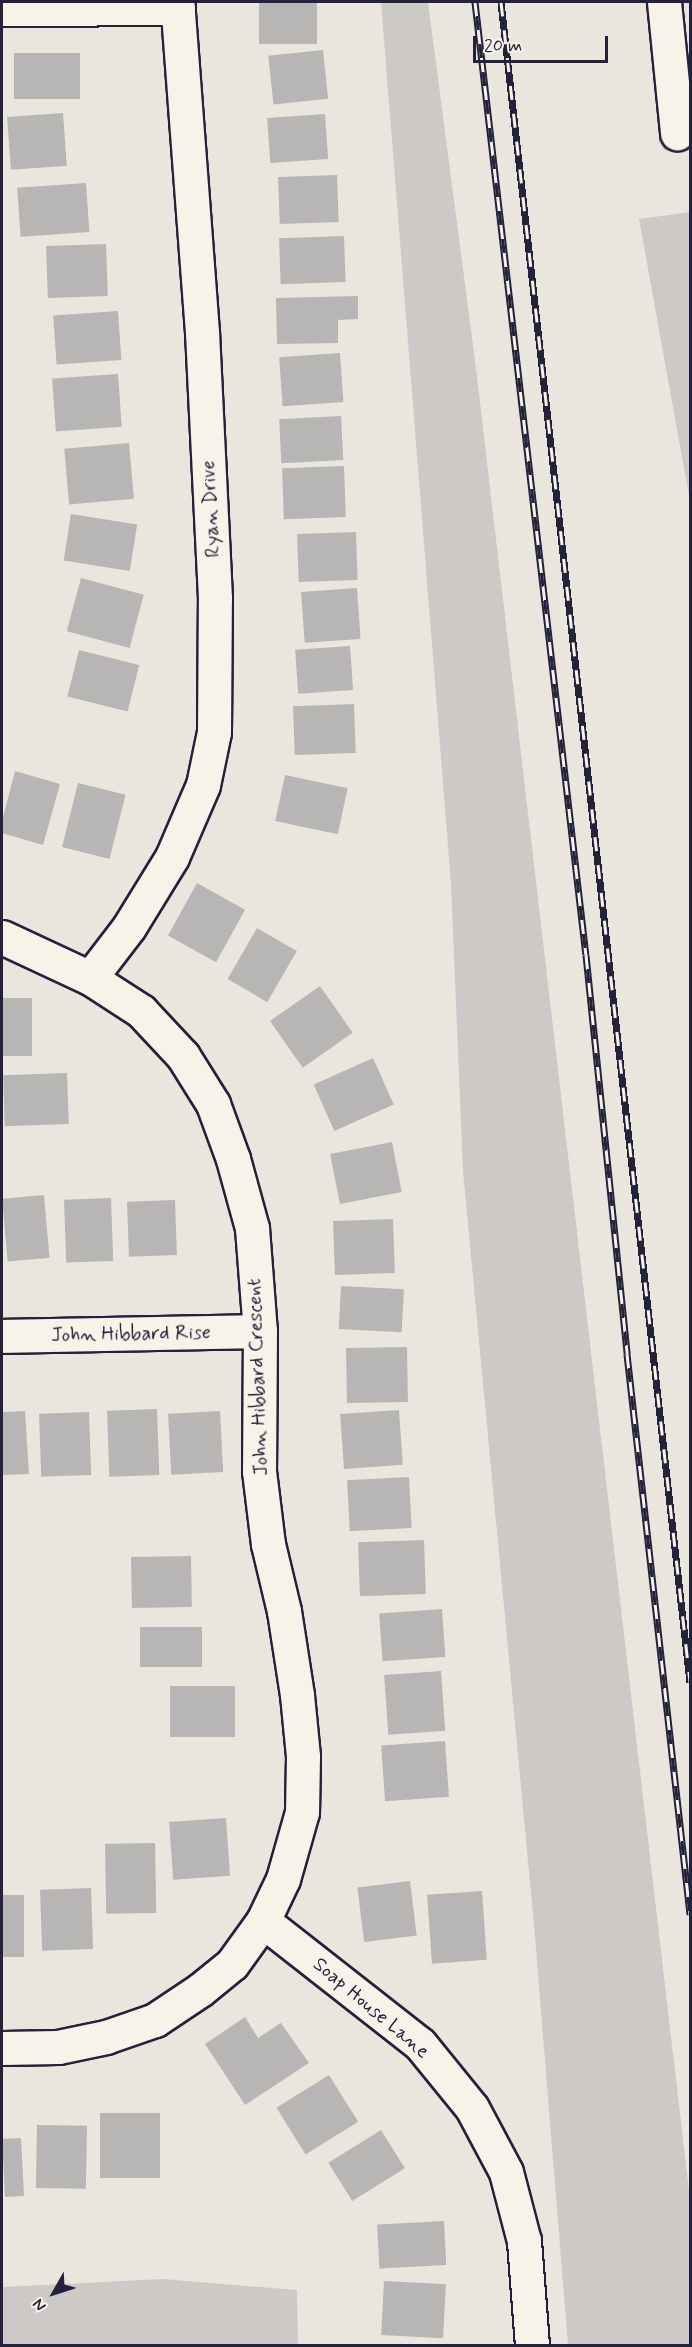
<!DOCTYPE html>
<html>
<head>
<meta charset="utf-8">
<style>
	body { margin:0 }
	#map { position:relative; width:692px; height:2347px; overflow:hidden; background:#eae6de; font-family:Mynerve,sans-serif }
	div>[style] { position:absolute }
	[style*='--x'] { left:calc(var(--x)*1px); top:calc(var(--y)*1px); width:calc(var(--w)*1px); rotate:calc(var(--a)*1deg) }
	.green>* { inset:0; background:#cdc9c6 }
	.building>* { inset:0; background:#b8b6b5; transform-origin:0 0 }
	.roads { filter:drop-shadow(2px 0 #22223b) drop-shadow(-2px 0 #22223b) drop-shadow(0 2px #22223b) drop-shadow(0 -2px #22223b) }
	.minor>* { height:33px; margin:-16.5px; padding:0 16.5px; transform-origin:16.5px; border-radius:16.5px; background:#f7f3e8 }
	.rail>* { height:7px; margin-top:-3.5px; transform-origin:0; background:repeating-linear-gradient(90deg,#f7f3e8 0 14px,#22223b 0 28px); box-sizing:border-box; border-block:2px solid #22223b }
	span { translate:-50% -50%; white-space:nowrap; text-align:center; line-height:1.15; -webkit-text-stroke:5px #f7f3e8; paint-order:stroke }
	.street-label { font-size:20px; color:#22223b }
	.frame { position:absolute; inset:0; border:3px solid #22223b; pointer-events:none }
	.north { position:absolute; left:24px; top:2263px; width:60px; height:60px; -webkit-text-stroke:4px #f7f3e8; paint-order:stroke; rotate:231deg; font-size:16px; font-weight:700; line-height:24px; text-align:center; color:#22223b }
	.north::after { content:''; display:block; margin:auto; width:21px; height:27px; background:#22223b; clip-path:polygon(50% 0,100% 100%,50% 72%,0 100%) }
	.scale { position:absolute; left:473px; top:36px; width:135px; height:27px; box-sizing:border-box; border:3px solid #22223b; border-top:0; padding-left:8px; font-size:18px; line-height:21px; white-space:nowrap; color:#22223b; -webkit-text-stroke:4px #f7f3e8; paint-order:stroke }
</style>
</head>
<body>
<div id="map">
	<div class="green">
		<i style="clip-path:polygon(381px 2px,428px 2px,476px 368px,690px 2199px,690px 2345px,568px 2345px,534px 1925px,463px 1171px,451px 884px)"></i>
		<i style="clip-path:polygon(690px 212px,690px 501px,639px 219px)"></i>
		<i style="clip-path:polygon(163px 2279px,297px 2290px,298px 2345px,2px 2345px,2px 2287px)"></i>
	</div>
	<div class="building">
		<i style="left:259px;top:2px;width:58px;height:42px"></i>
		<i style="left:323px;top:50px;width:49px;height:55px;rotate:84deg"></i>
		<i style="left:14px;top:53px;width:66px;height:46px"></i>
		<i style="left:63px;top:113px;width:53px;height:56px;rotate:86deg"></i>
		<i style="left:325px;top:114px;width:45px;height:58px;rotate:86deg"></i>
		<i style="left:337px;top:175px;width:47px;height:59px;rotate:88deg"></i>
		<i style="left:86px;top:183px;width:49px;height:69px;rotate:86deg"></i>
		<i style="left:344px;top:236px;width:46px;height:65px;rotate:88deg"></i>
		<i style="left:106px;top:244px;width:52px;height:60px;rotate:88deg"></i>
		<i style="clip-path:polygon(358px 296px,358px 319px,338px 320px,338px 343px,277px 344px,276px 298px)"></i>
		<i style="left:118px;top:311px;width:49px;height:65px;rotate:86deg"></i>
		<i style="left:340px;top:353px;width:49px;height:61px;rotate:86deg"></i>
		<i style="left:118px;top:374px;width:53px;height:66px;rotate:86deg"></i>
		<i style="left:341px;top:416px;width:44px;height:62px;rotate:87deg"></i>
		<i style="left:129px;top:443px;width:56px;height:65px;rotate:85deg"></i>
		<i style="left:344px;top:466px;width:51px;height:62px;rotate:88deg"></i>
		<i style="left:71px;top:514px;width:67px;height:47px;rotate:9deg"></i>
		<i style="left:356px;top:532px;width:48px;height:59px;rotate:88deg"></i>
		<i style="left:81px;top:578px;width:65px;height:55px;rotate:15deg"></i>
		<i style="left:357px;top:588px;width:51px;height:56px;rotate:86deg"></i>
		<i style="left:350px;top:646px;width:44px;height:55px;rotate:86deg"></i>
		<i style="left:79px;top:650px;width:62px;height:48px;rotate:14deg"></i>
		<i style="left:354px;top:704px;width:49px;height:61px;rotate:88deg"></i>
		<i style="clip-path:polygon(15px 771px,60px 784px,43px 845px,2px 833px,2px 821px)"></i>
		<i style="left:285px;top:775px;width:64px;height:47px;rotate:12deg"></i>
		<i style="left:78px;top:783px;width:49px;height:66px;rotate:14deg"></i>
		<i style="left:197px;top:883px;width:55px;height:60px;rotate:29deg"></i>
		<i style="left:257px;top:928px;width:46px;height:59px;rotate:30deg"></i>
		<i style="left:320px;top:986px;width:57px;height:61px;rotate:55deg"></i>
		<i style="left:2px;top:998px;width:30px;height:58px"></i>
		<i style="left:373px;top:1058px;width:51px;height:65px;rotate:66deg"></i>
		<i style="left:67px;top:1073px;width:51px;height:64px;rotate:88deg"></i>
		<i style="left:392px;top:1142px;width:51px;height:63px;rotate:79deg"></i>
		<i style="left:44px;top:1195px;width:63px;height:42px;rotate:85deg"></i>
		<i style="left:111px;top:1198px;width:63px;height:47px;rotate:88deg"></i>
		<i style="left:175px;top:1200px;width:55px;height:48px;rotate:88deg"></i>
		<i style="left:393px;top:1219px;width:54px;height:60px;rotate:88deg"></i>
		<i style="left:341px;top:1286px;width:63px;height:43px;rotate:3deg"></i>
		<i style="left:407px;top:1347px;width:55px;height:61px;rotate:89deg"></i>
		<i style="left:157px;top:1409px;width:66px;height:50px;rotate:88deg"></i>
		<i style="left:399px;top:1410px;width:55px;height:59px;rotate:86deg"></i>
		<i style="clip-path:polygon(25px 1411px,29px 1474px,2px 1475px,2px 1412px)"></i>
		<i style="left:220px;top:1411px;width:61px;height:52px;rotate:87deg"></i>
		<i style="left:89px;top:1412px;width:63px;height:50px;rotate:88deg"></i>
		<i style="left:409px;top:1477px;width:51px;height:62px;rotate:87deg"></i>
		<i style="left:424px;top:1540px;width:54px;height:66px;rotate:88deg"></i>
		<i style="left:191px;top:1556px;width:51px;height:60px;rotate:89deg"></i>
		<i style="left:442px;top:1609px;width:48px;height:63px;rotate:86deg"></i>
		<i style="left:140px;top:1627px;width:62px;height:40px"></i>
		<i style="left:441px;top:1671px;width:60px;height:57px;rotate:86deg"></i>
		<i style="left:170px;top:1686px;width:65px;height:51px"></i>
		<i style="left:445px;top:1741px;width:56px;height:64px;rotate:86deg"></i>
		<i style="left:226px;top:1818px;width:58px;height:57px;rotate:86deg"></i>
		<i style="left:155px;top:1843px;width:70px;height:50px;rotate:89deg"></i>
		<i style="left:410px;top:1881px;width:55px;height:53px;rotate:83deg"></i>
		<i style="left:91px;top:1888px;width:61px;height:51px;rotate:88deg"></i>
		<i style="left:482px;top:1891px;width:69px;height:55px;rotate:86deg"></i>
		<i style="left:2px;top:1895px;width:22px;height:62px"></i>
		<i style="clip-path:polygon(245px 2017px,258px 2038px,281px 2023px,309px 2063px,245px 2105px,205px 2044px)"></i>
		<i style="left:329px;top:2075px;width:55px;height:62px;rotate:58deg"></i>
		<i style="left:160px;top:2113px;width:65px;height:60px;rotate:90deg"></i>
		<i style="left:37px;top:2125px;width:50px;height:63px;rotate:1deg"></i>
		<i style="left:381px;top:2130px;width:45px;height:62px;rotate:58deg"></i>
		<i style="left:21px;top:2138px;width:58px;height:19px;rotate:87deg"></i>
		<i style="left:444px;top:2221px;width:44px;height:67px;rotate:87deg"></i>
		<i style="left:384px;top:2281px;width:62px;height:54px;rotate:3deg"></i>
	</div>
	<div class="roads">
		<div class="minor">
			<i style="--x:664;--y:2;--w:132;--a:84.3"></i>
			<i style="--x:2;--y:9;--w:176;--a:-0.3"></i>
			<i style="--x:2;--y:937;--w:97;--a:25"></i>
			<i style="--x:90;--y:978;--w:61;--a:32.9"></i>
			<i style="--x:141;--y:1011;--w:62;--a:47"></i>
			<i style="--x:183;--y:1056;--w:57;--a:58"></i>
			<i style="--x:213;--y:1104;--w:59;--a:70"></i>
			<i style="--x:233;--y:1159;--w:72;--a:74.6"></i>
			<i style="--x:252;--y:1228;--w:103;--a:85.6"></i>
			<i style="--x:260;--y:1331;--w:140;--a:90.4"></i>
			<i style="--x:259;--y:1471;--w:74;--a:83"></i>
			<i style="--x:268;--y:1544;--w:69;--a:76.6"></i>
			<i style="--x:284;--y:1611;--w:85;--a:81.2"></i>
			<i style="--x:297;--y:1695;--w:61;--a:84.4"></i>
			<i style="--x:303;--y:1756;--w:56;--a:91"></i>
			<i style="--x:302;--y:1812;--w:70;--a:105.8"></i>
			<i style="--x:283;--y:1879;--w:47;--a:115.5"></i>
			<i style="--x:263;--y:1921;--w:53;--a:125.8"></i>
			<i style="--x:232;--y:1964;--w:41;--a:140.9"></i>
			<i style="--x:200;--y:1990;--w:54;--a:146.3"></i>
			<i style="--x:155;--y:2020;--w:52;--a:160.9"></i>
			<i style="--x:106;--y:2037;--w:49;--a:168.2"></i>
			<i style="--x:58;--y:2047;--w:56;--a:179"></i>
			<i style="--x:90;--y:978;--w:64;--a:-52.6"></i>
			<i style="--x:129;--y:927;--w:82;--a:-58.4"></i>
			<i style="--x:172;--y:857;--w:78;--a:-66.7"></i>
			<i style="--x:203;--y:785;--w:54;--a:-78.3"></i>
			<i style="--x:214;--y:732;--w:134;--a:-89.6"></i>
			<i style="--x:215;--y:598;--w:266;--a:-92.8"></i>
			<i style="--x:202;--y:332;--w:331;--a:-94.3"></i>
			<i style="--x:2;--y:1336;--w:258;--a:-1.1"></i>
			<i style="--x:263;--y:1921;--w:199;--a:38.1"></i>
			<i style="--x:420;--y:2044;--w:82;--a:50.9"></i>
			<i style="--x:472;--y:2108;--w:72;--a:62"></i>
			<i style="--x:506;--y:2172;--w:71;--a:75.4"></i>
			<i style="--x:524;--y:2241;--w:105;--a:85.6"></i>
		</div>
	</div>
	<div class="rail">
		<i style="--x:475;--y:2;--w:959;--a:83.36"></i>
		<i style="--x:586;--y:955;--w:401;--a:84.1"></i>
		<i style="--x:627;--y:1354;--w:564;--a:83.58"></i>
		<i style="--x:501;--y:2;--w:1691;--a:83.58"></i>
	</div>
	<div class="street-label">
		<span style="left:211px;top:509px;rotate:-93deg">Ryan Drive</span>
		<span style="left:131px;top:1334px;rotate:-1deg">John Hibbard Rise</span>
		<span style="left:258px;top:1377px;rotate:-92deg">John Hibbard Crescent</span>
		<span style="left:371px;top:2008px;rotate:40deg">Soap House Lane</span>
	</div>
	<div class="frame"></div>
	<div class="north">N</div>
	<div class="scale">20 m</div>
</div>
</body>
</html>
